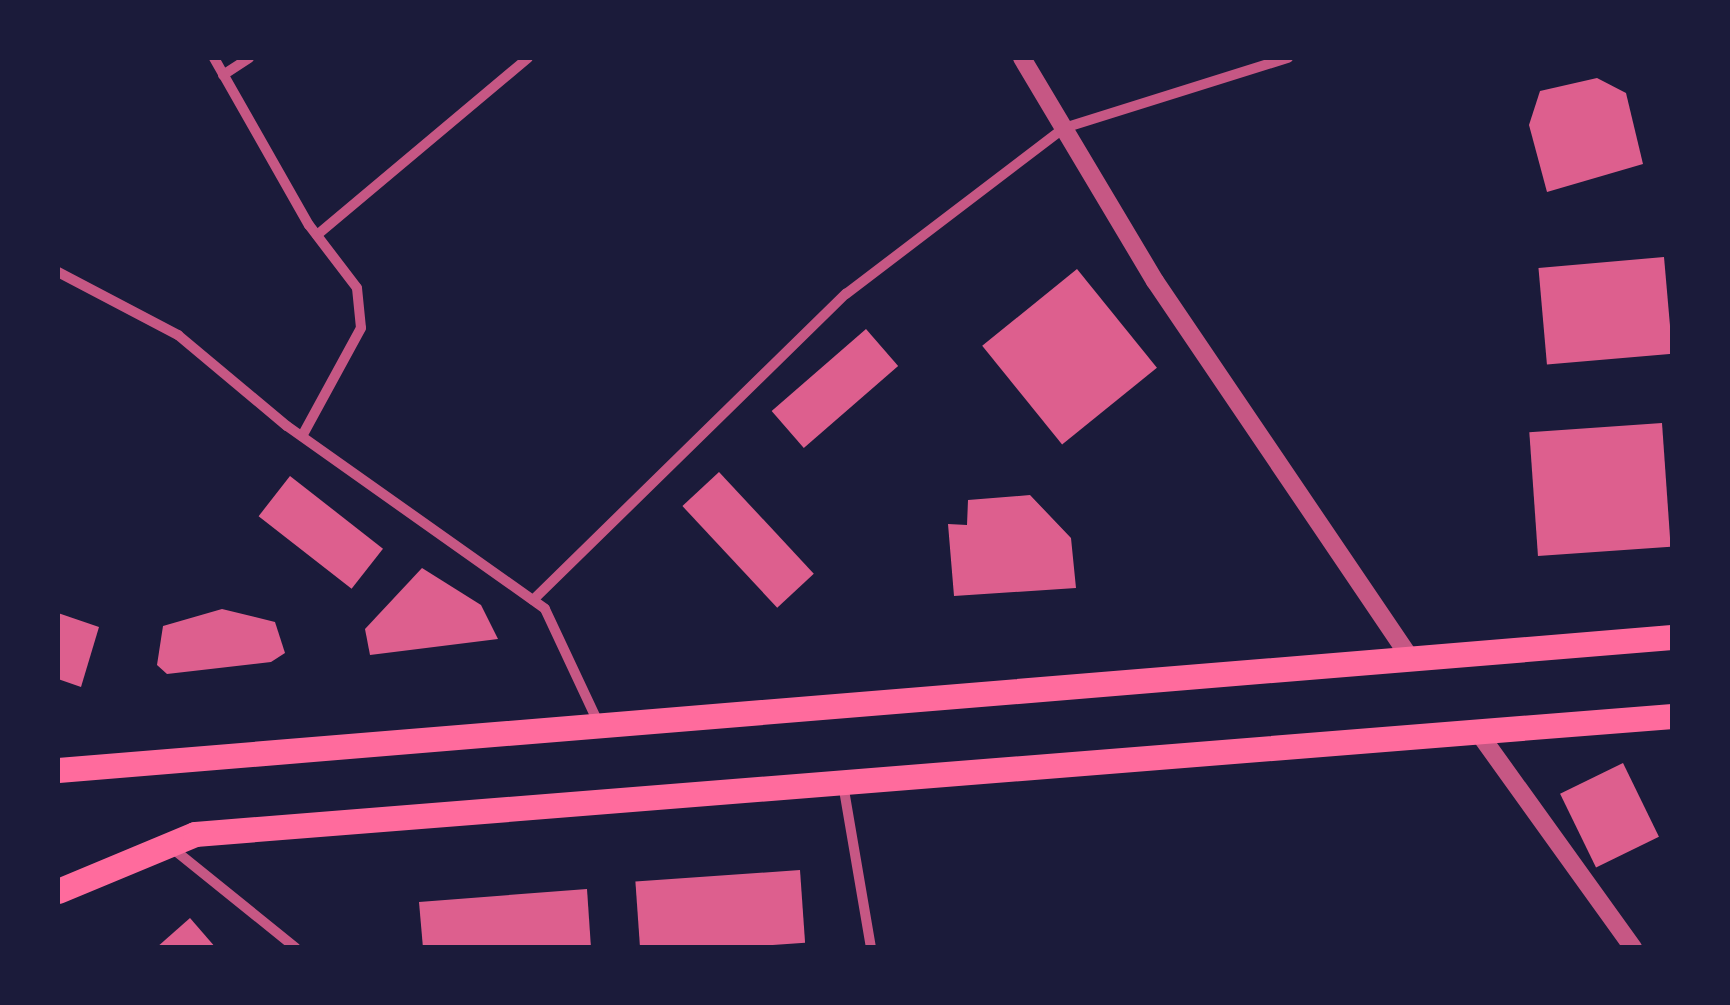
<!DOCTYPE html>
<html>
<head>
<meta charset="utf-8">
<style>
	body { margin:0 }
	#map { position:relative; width:1730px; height:1005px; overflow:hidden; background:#1b1b3a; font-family:Montserrat,sans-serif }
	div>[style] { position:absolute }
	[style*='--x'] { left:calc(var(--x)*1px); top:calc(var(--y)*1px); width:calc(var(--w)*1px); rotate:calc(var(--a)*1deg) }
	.building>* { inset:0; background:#dd5f8e; transform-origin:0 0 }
	.minor>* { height:10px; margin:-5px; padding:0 5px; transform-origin:5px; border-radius:5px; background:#c65784 }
	.tertiary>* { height:18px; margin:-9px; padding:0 9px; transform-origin:9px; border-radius:9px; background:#c65784 }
	.primary>* { height:25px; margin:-12.5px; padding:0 12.5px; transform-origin:12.5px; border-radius:12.5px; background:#ff6b9d }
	span { translate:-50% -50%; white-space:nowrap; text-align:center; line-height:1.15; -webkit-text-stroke:10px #1b1b3a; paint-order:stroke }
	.frame { position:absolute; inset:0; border:60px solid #1b1b3a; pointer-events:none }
</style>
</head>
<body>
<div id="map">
	<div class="building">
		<i style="clip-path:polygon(1597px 78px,1626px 93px,1643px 164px,1547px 192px,1529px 125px,1540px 91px)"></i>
		<i style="left:1664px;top:257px;width:97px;height:126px;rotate:85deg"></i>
		<i style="left:1077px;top:269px;width:127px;height:122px;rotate:51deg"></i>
		<i style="left:866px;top:329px;width:49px;height:125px;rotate:49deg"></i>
		<i style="left:1662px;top:423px;width:124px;height:133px;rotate:86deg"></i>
		<i style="left:719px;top:472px;width:139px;height:50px;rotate:47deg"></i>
		<i style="left:290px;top:476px;width:118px;height:51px;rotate:38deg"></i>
		<i style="clip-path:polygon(1030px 495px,1071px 538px,1076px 588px,954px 596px,948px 524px,967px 525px,968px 500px)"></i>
		<i style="clip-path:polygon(422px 568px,481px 605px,498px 639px,370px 655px,365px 629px)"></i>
		<i style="clip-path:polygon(222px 609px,275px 622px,285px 653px,271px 662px,167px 674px,157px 665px,163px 626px)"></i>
		<i style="clip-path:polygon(58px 613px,99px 627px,81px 687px,58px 679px)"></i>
		<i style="left:1623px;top:763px;width:82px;height:70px;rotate:64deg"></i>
		<i style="left:800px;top:870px;width:73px;height:165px;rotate:86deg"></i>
		<i style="clip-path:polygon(587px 889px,591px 948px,423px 948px,419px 902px)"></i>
		<i style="clip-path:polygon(190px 918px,216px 948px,156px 948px)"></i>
	</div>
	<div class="minor">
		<i style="--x:214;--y:58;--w:192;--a:60.4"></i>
		<i style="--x:309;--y:225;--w:79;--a:52.7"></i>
		<i style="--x:357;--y:288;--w:40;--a:84.3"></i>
		<i style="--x:361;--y:328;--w:123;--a:118.6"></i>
		<i style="--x:223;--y:75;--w:31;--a:-33"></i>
		<i style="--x:317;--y:235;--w:275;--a:-40"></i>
		<i style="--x:58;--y:272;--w:136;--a:27.7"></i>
		<i style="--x:178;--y:335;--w:142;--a:39.9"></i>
		<i style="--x:287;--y:426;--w:316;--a:35.3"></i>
		<i style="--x:545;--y:609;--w:125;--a:64.9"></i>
		<i style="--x:533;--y:600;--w:438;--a:-44.4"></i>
		<i style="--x:846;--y:294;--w:274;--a:-37.3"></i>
		<i style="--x:1064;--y:128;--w:235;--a:-17.4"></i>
		<i style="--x:843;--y:784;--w:166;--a:80.3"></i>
		<i style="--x:172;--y:848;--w:159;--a:38.9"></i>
	</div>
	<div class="tertiary">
		<i style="--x:1022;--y:58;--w:260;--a:59.2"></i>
		<i style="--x:1155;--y:281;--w:453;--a:55.9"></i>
		<i style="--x:1478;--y:732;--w:266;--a:54.3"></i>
	</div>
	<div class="primary">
		<i style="--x:58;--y:770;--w:1619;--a:-4.71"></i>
		<i style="--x:58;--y:891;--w:148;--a:-22.6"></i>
		<i style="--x:195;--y:834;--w:1482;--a:-4.57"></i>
	</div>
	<div class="frame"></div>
</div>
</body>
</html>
